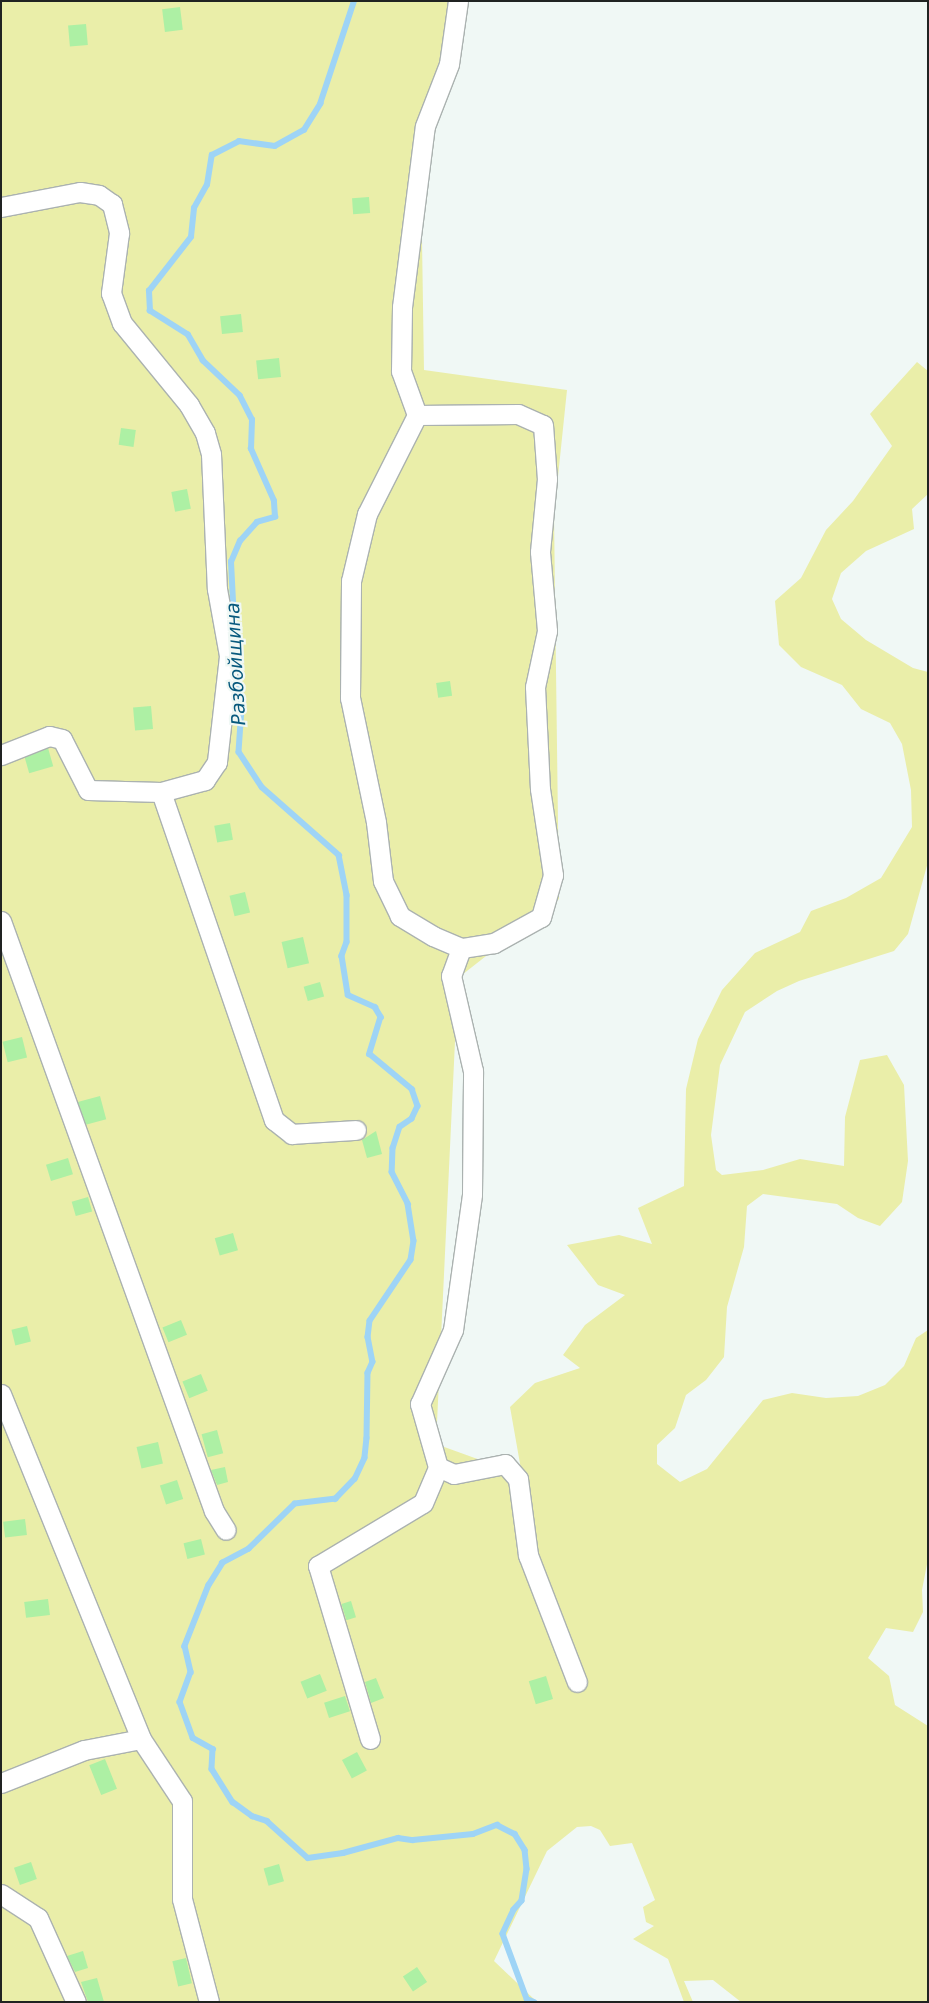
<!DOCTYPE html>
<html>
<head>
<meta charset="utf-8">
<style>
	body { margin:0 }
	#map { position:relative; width:929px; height:2003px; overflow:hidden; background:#f0f8f5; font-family:"DejaVu Sans",sans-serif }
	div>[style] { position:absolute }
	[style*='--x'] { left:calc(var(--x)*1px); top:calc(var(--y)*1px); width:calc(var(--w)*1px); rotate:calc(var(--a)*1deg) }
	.green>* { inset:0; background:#eaeea9 }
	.stream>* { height:5.5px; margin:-2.75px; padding:0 2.75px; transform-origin:2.75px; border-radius:2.75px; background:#9ed4f6 }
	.building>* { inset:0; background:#adf0a4; transform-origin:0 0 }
	.roads { filter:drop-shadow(1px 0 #abb2b0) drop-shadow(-1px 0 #abb2b0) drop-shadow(0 1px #abb2b0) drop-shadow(0 -1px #abb2b0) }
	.minor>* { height:19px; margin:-9.5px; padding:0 9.5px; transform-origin:9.5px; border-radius:9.5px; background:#fff }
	span { translate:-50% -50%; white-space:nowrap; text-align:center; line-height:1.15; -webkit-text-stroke:4.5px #f0f8f5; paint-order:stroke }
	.water-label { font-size:19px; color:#07597d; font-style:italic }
	.frame { position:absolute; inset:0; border:2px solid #202322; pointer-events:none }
</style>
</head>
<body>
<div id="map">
	<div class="green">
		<i style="clip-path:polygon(1px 1px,450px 1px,421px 174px,424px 370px,567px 390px,554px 515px,559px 899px,458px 978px,436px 1444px,522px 1475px,510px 1407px,535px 1383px,580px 1368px,563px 1355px,585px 1325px,625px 1295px,598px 1285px,567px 1245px,619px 1235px,652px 1244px,638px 1208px,684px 1186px,686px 1089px,698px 1039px,722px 990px,755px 953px,800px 932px,811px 911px,846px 898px,881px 878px,912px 827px,911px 790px,902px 744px,890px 723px,861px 709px,842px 685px,801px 667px,779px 645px,775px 601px,801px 578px,826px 530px,853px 501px,892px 446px,870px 414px,917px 362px,928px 371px,928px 494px,912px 509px,914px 529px,866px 551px,841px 573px,832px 599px,841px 619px,866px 640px,913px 668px,928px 672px,928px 862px,908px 934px,894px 951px,799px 981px,777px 991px,745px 1012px,720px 1065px,711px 1135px,716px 1170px,722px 1175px,763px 1170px,800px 1159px,844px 1166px,845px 1117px,860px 1060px,887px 1055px,904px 1085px,908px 1161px,902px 1202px,880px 1226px,858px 1218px,837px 1204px,763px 1194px,747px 1206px,744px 1247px,727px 1307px,724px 1357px,706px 1380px,686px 1395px,675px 1428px,657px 1445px,657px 1464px,680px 1482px,707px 1469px,763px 1400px,792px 1393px,826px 1398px,858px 1396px,885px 1385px,904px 1366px,916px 1338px,928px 1330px,928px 1559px,922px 1590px,923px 1612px,913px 1632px,886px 1628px,868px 1658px,889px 1676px,895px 1705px,928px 1726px,928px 2002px,741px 2002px,713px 1980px,684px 1981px,693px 2002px,684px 2002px,668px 1959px,633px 1939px,654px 1926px,646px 1922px,643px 1907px,655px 1900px,632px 1843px,610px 1846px,600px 1830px,591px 1826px,577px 1827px,547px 1851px,494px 1961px,537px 2002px,1px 2002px)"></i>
	</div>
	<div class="stream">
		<i style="--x:235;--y:641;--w:79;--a:-92.9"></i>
		<i style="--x:231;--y:562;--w:23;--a:-67"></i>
		<i style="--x:240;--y:541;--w:25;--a:-48"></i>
		<i style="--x:257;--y:522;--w:19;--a:-16"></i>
		<i style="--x:275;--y:517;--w:16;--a:-94"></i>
		<i style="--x:274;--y:501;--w:57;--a:-113.9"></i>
		<i style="--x:251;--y:449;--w:29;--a:-88"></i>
		<i style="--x:252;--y:420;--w:27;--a:-117"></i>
		<i style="--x:240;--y:396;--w:51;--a:-136.6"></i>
		<i style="--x:203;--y:361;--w:30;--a:-120"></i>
		<i style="--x:188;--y:335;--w:45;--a:-147.7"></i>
		<i style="--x:150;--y:311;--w:20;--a:-93"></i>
		<i style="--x:149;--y:291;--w:68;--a:-52.1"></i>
		<i style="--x:191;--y:237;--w:29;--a:-84"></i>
		<i style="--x:194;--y:208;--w:26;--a:-61"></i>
		<i style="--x:207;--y:185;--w:30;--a:-81"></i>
		<i style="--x:212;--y:155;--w:30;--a:-27"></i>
		<i style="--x:239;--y:141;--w:36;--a:8"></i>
		<i style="--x:275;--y:146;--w:33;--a:-29"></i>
		<i style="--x:304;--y:130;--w:31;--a:-58"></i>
		<i style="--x:320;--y:104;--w:108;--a:-71.7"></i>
		<i style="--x:237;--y:658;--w:50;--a:84.3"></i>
		<i style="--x:242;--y:708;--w:44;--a:93.9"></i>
		<i style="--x:239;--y:752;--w:42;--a:56.7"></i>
		<i style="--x:262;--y:787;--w:103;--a:41.4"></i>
		<i style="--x:339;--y:855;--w:41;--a:78.7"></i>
		<i style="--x:347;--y:895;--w:47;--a:90"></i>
		<i style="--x:347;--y:942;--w:15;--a:110"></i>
		<i style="--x:342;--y:956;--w:39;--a:81"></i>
		<i style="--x:348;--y:995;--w:30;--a:24"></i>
		<i style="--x:375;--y:1007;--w:12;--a:59"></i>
		<i style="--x:381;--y:1017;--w:39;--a:107"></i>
		<i style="--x:370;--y:1054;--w:55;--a:39.8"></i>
		<i style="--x:412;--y:1089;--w:18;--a:71"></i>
		<i style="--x:418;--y:1106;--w:14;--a:115"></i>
		<i style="--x:412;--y:1119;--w:14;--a:146"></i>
		<i style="--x:400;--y:1127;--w:22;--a:108"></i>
		<i style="--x:393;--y:1148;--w:24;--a:92"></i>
		<i style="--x:392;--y:1172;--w:36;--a:63"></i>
		<i style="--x:408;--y:1204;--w:37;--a:81"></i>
		<i style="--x:414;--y:1241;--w:19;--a:99"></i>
		<i style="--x:411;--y:1260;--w:73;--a:123.9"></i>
		<i style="--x:370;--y:1321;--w:16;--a:97"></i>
		<i style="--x:368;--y:1337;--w:25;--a:79"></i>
		<i style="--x:373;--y:1362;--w:12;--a:114"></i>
		<i style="--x:368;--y:1373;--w:65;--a:90.9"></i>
		<i style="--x:367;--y:1438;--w:20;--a:96"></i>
		<i style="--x:365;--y:1458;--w:23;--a:115"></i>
		<i style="--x:355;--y:1479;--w:28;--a:134"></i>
		<i style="--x:336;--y:1499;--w:41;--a:173"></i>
		<i style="--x:295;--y:1504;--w:64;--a:135.6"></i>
		<i style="--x:249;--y:1549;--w:30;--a:152"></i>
		<i style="--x:223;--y:1563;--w:26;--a:122"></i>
		<i style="--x:209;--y:1585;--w:66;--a:111.5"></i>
		<i style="--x:185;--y:1646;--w:27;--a:77"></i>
		<i style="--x:191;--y:1672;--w:32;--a:110"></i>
		<i style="--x:180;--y:1702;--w:38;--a:70"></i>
		<i style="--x:193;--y:1738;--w:23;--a:29"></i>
		<i style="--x:213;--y:1749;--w:20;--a:93"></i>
		<i style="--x:212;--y:1769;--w:39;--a:58"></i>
		<i style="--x:233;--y:1802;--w:24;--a:36"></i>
		<i style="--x:252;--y:1816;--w:16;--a:18"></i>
		<i style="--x:267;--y:1821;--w:55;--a:42.1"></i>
		<i style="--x:308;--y:1858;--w:35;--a:-8"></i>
		<i style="--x:343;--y:1853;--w:57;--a:-15.3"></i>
		<i style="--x:398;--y:1838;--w:15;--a:8"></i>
		<i style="--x:413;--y:1840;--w:60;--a:-5.7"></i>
		<i style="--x:473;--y:1834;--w:26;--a:-21"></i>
		<i style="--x:497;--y:1825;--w:20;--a:27"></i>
		<i style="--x:515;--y:1834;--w:19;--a:58"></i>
		<i style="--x:525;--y:1850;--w:19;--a:84"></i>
		<i style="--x:527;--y:1869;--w:32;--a:99"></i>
		<i style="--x:522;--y:1901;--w:12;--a:132"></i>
		<i style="--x:514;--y:1910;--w:26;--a:115"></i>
		<i style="--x:503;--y:1934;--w:69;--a:69.7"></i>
		<i style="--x:527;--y:1999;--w:8;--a:23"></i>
	</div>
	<div class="building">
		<i style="left:180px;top:7px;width:23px;height:18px;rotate:83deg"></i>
		<i style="left:86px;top:24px;width:21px;height:18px;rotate:85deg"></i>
		<i style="left:369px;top:197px;width:16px;height:17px;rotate:86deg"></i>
		<i style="left:241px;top:314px;width:18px;height:21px;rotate:84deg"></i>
		<i style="left:279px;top:358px;width:19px;height:23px;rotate:84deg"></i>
		<i style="left:121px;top:428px;width:15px;height:17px;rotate:8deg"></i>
		<i style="left:187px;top:489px;width:20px;height:16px;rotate:79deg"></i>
		<i style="left:450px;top:681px;width:15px;height:14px;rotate:82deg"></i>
		<i style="left:151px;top:706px;width:23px;height:18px;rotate:85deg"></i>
		<i style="left:48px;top:748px;width:19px;height:25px;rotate:74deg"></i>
		<i style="left:230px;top:823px;width:17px;height:16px;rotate:80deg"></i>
		<i style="left:245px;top:892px;width:21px;height:16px;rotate:76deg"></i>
		<i style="left:303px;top:937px;width:27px;height:22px;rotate:77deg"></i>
		<i style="left:320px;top:982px;width:15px;height:17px;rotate:74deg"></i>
		<i style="left:22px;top:1037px;width:21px;height:20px;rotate:76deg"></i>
		<i style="left:100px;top:1096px;width:24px;height:23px;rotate:75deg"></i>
		<i style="clip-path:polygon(376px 1131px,382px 1154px,367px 1158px,362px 1140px)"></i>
		<i style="left:68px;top:1158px;width:17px;height:23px;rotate:73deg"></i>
		<i style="left:88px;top:1197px;width:15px;height:17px;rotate:74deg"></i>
		<i style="left:233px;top:1233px;width:18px;height:19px;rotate:74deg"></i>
		<i style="left:181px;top:1320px;width:16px;height:20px;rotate:68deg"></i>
		<i style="left:27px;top:1326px;width:16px;height:16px;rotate:76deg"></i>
		<i style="left:201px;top:1374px;width:18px;height:20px;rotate:68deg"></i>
		<i style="left:217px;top:1430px;width:24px;height:16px;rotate:75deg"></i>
		<i style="left:158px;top:1442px;width:22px;height:22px;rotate:77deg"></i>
		<i style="clip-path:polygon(225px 1467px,228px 1482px,217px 1485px,211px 1470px)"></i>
		<i style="left:177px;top:1480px;width:20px;height:18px;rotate:72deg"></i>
		<i style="left:25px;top:1519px;width:16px;height:22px;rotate:83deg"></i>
		<i style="left:201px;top:1539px;width:16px;height:18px;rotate:76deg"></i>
		<i style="left:48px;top:1599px;width:16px;height:24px;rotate:83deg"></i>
		<i style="left:351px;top:1601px;width:17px;height:10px;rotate:73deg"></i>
		<i style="left:320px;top:1674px;width:18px;height:21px;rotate:68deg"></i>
		<i style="left:546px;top:1676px;width:24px;height:18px;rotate:73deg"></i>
		<i style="clip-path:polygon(376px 1678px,384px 1698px,371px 1703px,365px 1682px)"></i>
		<i style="left:345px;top:1696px;width:16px;height:22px;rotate:72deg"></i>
		<i style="left:357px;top:1752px;width:21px;height:17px;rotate:62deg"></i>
		<i style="left:105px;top:1759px;width:32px;height:17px;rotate:68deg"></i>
		<i style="left:31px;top:1862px;width:18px;height:18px;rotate:71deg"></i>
		<i style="left:279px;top:1864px;width:18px;height:16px;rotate:74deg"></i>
		<i style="clip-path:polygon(83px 1951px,88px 1968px,75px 1972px,67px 1956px)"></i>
		<i style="left:186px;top:1958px;width:26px;height:14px;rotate:77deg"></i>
		<i style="left:417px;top:1967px;width:18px;height:17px;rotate:56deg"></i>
		<i style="clip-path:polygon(97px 1978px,104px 2002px,88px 2002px,81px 1982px)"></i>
	</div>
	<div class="roads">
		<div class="minor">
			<i style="--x:1;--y:207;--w:80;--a:-10.8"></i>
			<i style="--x:80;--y:192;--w:19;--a:9"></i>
			<i style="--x:99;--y:195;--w:16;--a:35"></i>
			<i style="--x:112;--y:204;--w:30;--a:76"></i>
			<i style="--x:119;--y:233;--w:61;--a:97.6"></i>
			<i style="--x:111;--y:293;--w:32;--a:70"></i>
			<i style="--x:122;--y:323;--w:106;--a:50.7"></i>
			<i style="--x:189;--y:405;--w:32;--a:60"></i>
			<i style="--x:205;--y:433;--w:22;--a:74"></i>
			<i style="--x:211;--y:454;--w:135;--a:87.5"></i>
			<i style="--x:217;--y:589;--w:68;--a:79.8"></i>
			<i style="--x:229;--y:656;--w:107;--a:96.5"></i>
			<i style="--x:217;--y:762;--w:22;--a:124"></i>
			<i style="--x:205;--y:780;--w:46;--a:164.7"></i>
			<i style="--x:161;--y:792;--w:73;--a:-178.4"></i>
			<i style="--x:88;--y:790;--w:57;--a:-117"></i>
			<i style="--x:62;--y:739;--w:13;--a:-167"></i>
			<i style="--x:49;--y:736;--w:52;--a:158.4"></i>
			<i style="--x:518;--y:414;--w:27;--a:24"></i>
			<i style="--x:543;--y:425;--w:54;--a:85.8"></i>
			<i style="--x:547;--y:479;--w:73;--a:95.5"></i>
			<i style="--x:540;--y:552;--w:79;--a:84.9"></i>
			<i style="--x:547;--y:631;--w:57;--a:102.1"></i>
			<i style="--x:535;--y:687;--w:102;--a:87.2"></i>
			<i style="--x:540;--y:789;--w:87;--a:81.4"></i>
			<i style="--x:553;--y:875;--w:44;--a:105.9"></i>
			<i style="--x:541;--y:917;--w:54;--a:151"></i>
			<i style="--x:494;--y:943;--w:33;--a:171"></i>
			<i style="--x:461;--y:948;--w:30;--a:-157"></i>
			<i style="--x:433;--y:936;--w:39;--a:-149"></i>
			<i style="--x:400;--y:916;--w:39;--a:-116"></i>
			<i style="--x:383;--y:881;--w:59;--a:-96.8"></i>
			<i style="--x:376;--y:822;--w:127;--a:-101.8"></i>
			<i style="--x:350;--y:698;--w:117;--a:-89.5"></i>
			<i style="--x:351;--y:581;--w:69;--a:-76.6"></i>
			<i style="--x:367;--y:514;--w:111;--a:-63.2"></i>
			<i style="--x:417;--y:415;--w:101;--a:-0.6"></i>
			<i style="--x:417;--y:415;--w:47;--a:-110"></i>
			<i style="--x:401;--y:371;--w:64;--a:-89.1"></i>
			<i style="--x:402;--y:307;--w:182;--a:-82.8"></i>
			<i style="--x:425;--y:126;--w:66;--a:-68.8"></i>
			<i style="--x:449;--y:64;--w:64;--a:-81.9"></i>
			<i style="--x:161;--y:792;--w:347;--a:71"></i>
			<i style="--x:274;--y:1120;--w:23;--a:38"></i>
			<i style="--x:292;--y:1134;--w:64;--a:-3.6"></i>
			<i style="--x:1;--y:921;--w:627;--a:70.15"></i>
			<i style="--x:214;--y:1511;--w:22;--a:58"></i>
			<i style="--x:1;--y:1394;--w:372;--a:67.9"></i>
			<i style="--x:438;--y:1467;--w:17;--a:24"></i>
			<i style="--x:454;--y:1474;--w:52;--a:-11.1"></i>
			<i style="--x:505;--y:1464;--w:20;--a:49"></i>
			<i style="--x:518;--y:1479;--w:77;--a:82.5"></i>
			<i style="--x:528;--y:1555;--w:136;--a:68.9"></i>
			<i style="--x:370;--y:1739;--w:181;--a:-106.7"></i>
			<i style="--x:318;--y:1566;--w:122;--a:-31"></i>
			<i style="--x:423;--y:1503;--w:39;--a:-67"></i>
			<i style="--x:438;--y:1467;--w:66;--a:-105.9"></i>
			<i style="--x:420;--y:1404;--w:81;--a:-66"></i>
			<i style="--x:453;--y:1330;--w:137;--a:-82"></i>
			<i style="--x:472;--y:1194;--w:123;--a:-89.5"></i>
			<i style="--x:473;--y:1071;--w:98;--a:-103"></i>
			<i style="--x:451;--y:976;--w:30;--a:-70"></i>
			<i style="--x:1;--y:1783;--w:89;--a:-21.7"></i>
			<i style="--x:84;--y:1750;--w:58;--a:-10.9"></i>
			<i style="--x:141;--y:1739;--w:74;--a:56.5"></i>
			<i style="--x:182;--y:1801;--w:98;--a:90"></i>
			<i style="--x:182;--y:1899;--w:106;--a:75.3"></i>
			<i style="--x:1;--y:1894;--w:44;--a:33"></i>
			<i style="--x:38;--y:1918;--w:92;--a:65.7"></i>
		</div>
	</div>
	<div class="water-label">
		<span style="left:236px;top:664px;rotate:-93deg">Разбойщина</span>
	</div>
	<div class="frame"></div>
</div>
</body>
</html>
